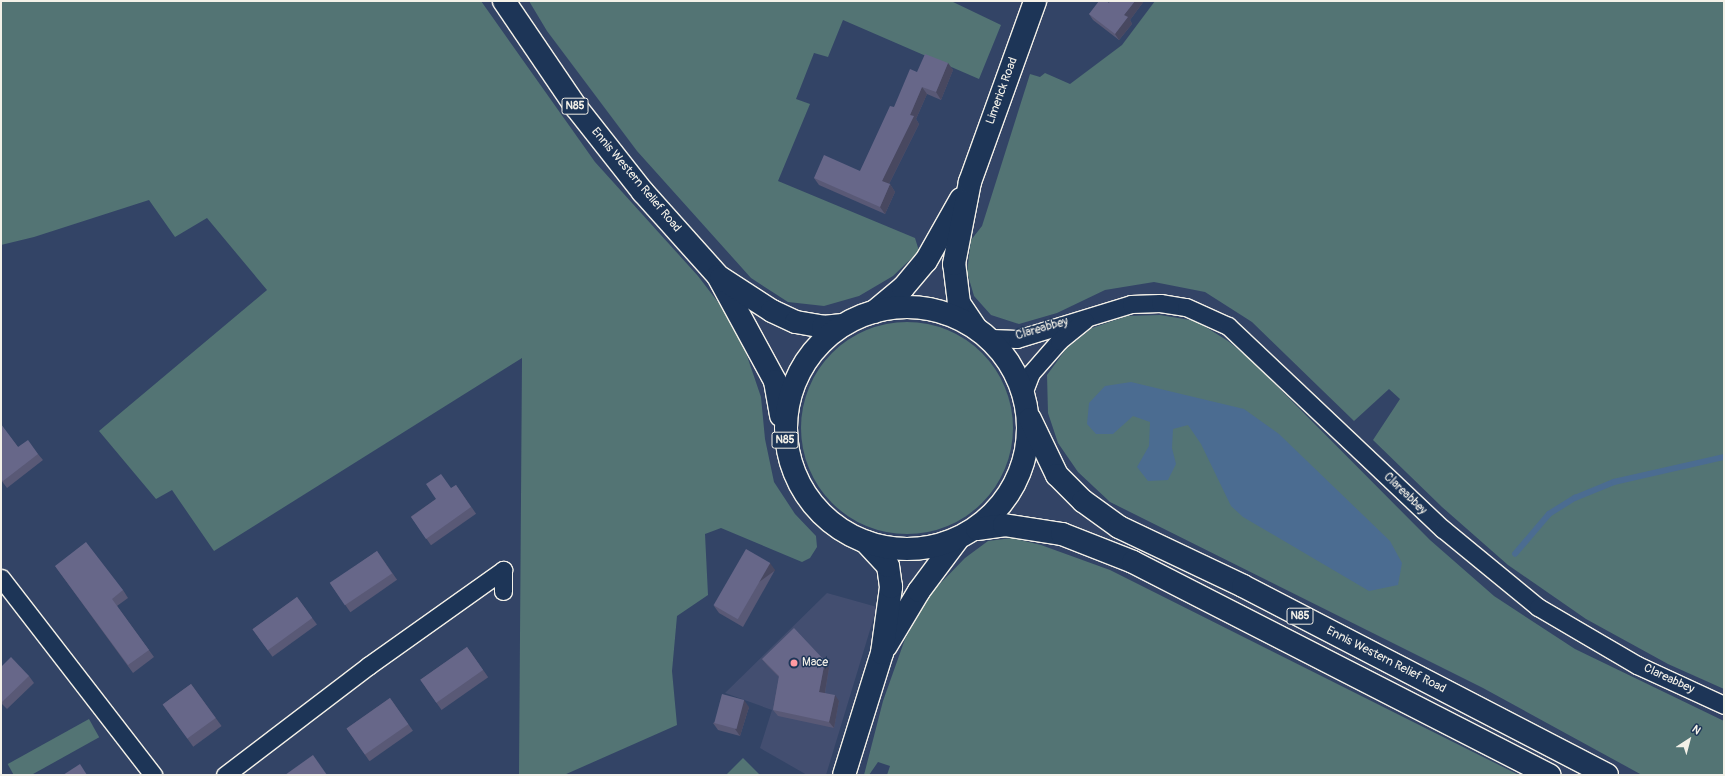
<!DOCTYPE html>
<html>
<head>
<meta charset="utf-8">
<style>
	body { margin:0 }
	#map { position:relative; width:1725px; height:776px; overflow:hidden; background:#346; font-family:Pangolin,sans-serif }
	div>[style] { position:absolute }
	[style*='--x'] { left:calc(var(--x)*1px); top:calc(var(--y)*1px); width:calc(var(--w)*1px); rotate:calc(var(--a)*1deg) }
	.built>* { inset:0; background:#434e70 }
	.green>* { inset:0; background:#537474; transform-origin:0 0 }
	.round { border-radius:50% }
	.water>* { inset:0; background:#4b6c91 }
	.stream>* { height:5.5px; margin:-2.75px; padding:0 2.75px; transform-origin:2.75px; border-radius:2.75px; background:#4b6c91 }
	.roads { filter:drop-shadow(1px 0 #f4f1e8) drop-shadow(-1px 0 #f4f1e8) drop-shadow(0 1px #f4f1e8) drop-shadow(0 -1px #f4f1e8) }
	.minor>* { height:17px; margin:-8.5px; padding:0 8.5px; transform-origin:8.5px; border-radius:8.5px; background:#1d3557 }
	.secondary>* { height:22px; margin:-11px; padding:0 11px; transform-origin:11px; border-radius:11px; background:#1d3557 }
	.primary>* { height:22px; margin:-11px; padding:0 11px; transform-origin:11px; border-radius:11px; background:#1d3557 }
	.primary>.ring { margin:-11px; padding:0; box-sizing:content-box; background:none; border:22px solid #1d3557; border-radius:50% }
	.wall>* { inset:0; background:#595976; transform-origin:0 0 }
	.shaded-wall>* { inset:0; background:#484860; transform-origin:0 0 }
	.building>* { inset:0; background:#676789; transform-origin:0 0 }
	.dots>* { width:11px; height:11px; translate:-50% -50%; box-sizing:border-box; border:2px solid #1d3557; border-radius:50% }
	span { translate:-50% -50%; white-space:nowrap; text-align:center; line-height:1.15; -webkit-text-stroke:3px #1d3557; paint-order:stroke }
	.shield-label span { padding:1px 3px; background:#1d3557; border:1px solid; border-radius:3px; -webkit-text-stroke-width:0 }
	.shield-label { font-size:11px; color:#f4f1e8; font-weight:700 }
	.street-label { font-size:12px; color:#f4f1e8 }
	.poi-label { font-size:12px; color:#f4f1e8 }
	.left { translate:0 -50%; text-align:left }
	.frame { position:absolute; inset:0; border:2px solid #f4f1e8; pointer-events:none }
	.north { position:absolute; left:1669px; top:720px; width:40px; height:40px; -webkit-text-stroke:3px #1d3557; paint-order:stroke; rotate:36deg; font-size:11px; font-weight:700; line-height:16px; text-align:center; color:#f4f1e8 }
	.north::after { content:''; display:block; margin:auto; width:14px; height:18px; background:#f4f1e8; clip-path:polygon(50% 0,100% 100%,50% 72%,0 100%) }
</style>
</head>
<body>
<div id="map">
	<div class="built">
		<i style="clip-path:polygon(827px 593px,877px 607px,826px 775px,807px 775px,760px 748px,772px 710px,725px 693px)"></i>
	</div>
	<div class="green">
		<i style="clip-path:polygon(1px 1px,481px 1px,595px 162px,698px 276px,724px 310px,745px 350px,761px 397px,765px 439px,774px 482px,795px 514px,816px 536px,817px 547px,810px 558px,802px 562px,721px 528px,705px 534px,708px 595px,677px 616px,672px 671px,677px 725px,564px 775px,519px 775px,522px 358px,214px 551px,172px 490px,156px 499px,99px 431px,267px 290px,207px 218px,175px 237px,149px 200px,34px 237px,1px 245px)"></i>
		<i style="clip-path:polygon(529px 1px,951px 1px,1001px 25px,979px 79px,843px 20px,828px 57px,814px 53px,796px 99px,810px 104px,778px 181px,915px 238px,919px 251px,893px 276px,859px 296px,824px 306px,788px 302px,751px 278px,637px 151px,547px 31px)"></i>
		<i style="clip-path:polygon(1155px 1px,1724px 1px,1724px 689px,1668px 664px,1586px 619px,1508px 565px,1442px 507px,1373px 440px,1400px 399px,1389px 389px,1354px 421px,1252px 322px,1205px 292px,1154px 282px,1105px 290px,1057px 313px,1019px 324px,991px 315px,974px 296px,967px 272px,971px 240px,982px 226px,1030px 74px,1040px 77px,1045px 73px,1070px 84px,1122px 45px)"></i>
		<i style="clip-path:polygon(1160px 315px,1196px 321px,1228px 341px,1251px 360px,1430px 540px,1494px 596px,1575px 649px,1724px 721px,1724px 775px,1642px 775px,1483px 688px,1110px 502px,1078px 472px,1058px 443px,1048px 413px,1047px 375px,1066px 349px,1092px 328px,1127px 316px)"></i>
		<i class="round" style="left:801px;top:322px;width:212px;height:212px"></i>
		<i style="clip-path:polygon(1012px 538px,1041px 545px,1110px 570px,1519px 775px,887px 775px,890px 766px,878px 762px,869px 775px,864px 775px,883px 701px,905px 639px,931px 593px,965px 558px,988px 541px)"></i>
		<i style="left:89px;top:719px;width:21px;height:93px;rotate:61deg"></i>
		<i style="clip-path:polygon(743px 758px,760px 775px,726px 775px)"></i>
	</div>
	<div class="water">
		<i style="clip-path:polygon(1131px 382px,1244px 409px,1279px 434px,1390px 541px,1402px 563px,1398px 585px,1369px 591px,1243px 517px,1231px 506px,1201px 444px,1188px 425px,1173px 429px,1172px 448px,1176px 464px,1168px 480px,1148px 481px,1137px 467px,1149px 446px,1150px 422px,1133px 416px,1113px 434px,1096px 434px,1087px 424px,1089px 403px,1105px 386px)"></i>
	</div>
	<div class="stream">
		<i style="--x:1515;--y:554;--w:52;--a:-49.6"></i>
		<i style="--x:1549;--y:514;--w:31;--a:-32"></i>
		<i style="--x:1575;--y:498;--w:42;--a:-22.3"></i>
		<i style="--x:1614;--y:482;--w:113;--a:-12.8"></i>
	</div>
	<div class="roads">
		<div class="minor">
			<i style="--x:991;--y:338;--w:26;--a:2"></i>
			<i style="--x:1017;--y:339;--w:119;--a:-17.1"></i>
			<i style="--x:1131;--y:304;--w:29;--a:-2"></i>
			<i style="--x:1160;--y:303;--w:26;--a:9"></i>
			<i style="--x:1186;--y:307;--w:46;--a:24.3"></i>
			<i style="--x:1228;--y:326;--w:296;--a:43.4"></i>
			<i style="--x:1443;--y:529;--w:123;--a:39.4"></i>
			<i style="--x:1538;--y:607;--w:115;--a:30.4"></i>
			<i style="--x:1637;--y:665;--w:96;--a:24.7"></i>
			<i style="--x:1024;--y:391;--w:19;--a:-69"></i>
			<i style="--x:1031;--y:373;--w:43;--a:-48.8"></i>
			<i style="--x:1059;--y:341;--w:33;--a:-39"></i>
			<i style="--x:1;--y:578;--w:249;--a:52.3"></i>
			<i style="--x:225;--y:775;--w:180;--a:-37.3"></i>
			<i style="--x:368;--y:666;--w:166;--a:-35.4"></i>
			<i style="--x:503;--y:570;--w:21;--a:90"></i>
		</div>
		<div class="secondary">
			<i style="--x:874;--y:312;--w:38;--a:-40"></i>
			<i style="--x:903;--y:288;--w:35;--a:-50"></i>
			<i style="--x:926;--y:261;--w:71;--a:-60.6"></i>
			<i style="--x:975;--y:327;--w:29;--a:-124"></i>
			<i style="--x:959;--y:303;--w:39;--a:-97"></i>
			<i style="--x:954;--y:264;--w:84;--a:-79"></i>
			<i style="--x:970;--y:182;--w:192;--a:-70.2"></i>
			<i style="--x:886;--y:646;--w:64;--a:-59"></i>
			<i style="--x:919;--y:591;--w:64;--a:-53.3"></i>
			<i style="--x:844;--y:775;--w:128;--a:-72.7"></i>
			<i style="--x:882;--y:653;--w:67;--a:-82.2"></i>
			<i style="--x:891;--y:587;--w:21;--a:-98"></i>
			<i style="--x:888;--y:566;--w:33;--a:-133"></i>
		</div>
		<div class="primary">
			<i style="--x:504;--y:1;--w:128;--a:55.8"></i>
			<i style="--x:576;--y:107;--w:108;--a:51.8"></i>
			<i style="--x:643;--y:192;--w:113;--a:48.2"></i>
			<i style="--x:718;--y:276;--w:119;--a:61.5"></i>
			<i style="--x:775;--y:381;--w:35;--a:80"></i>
			<i style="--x:721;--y:278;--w:61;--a:32.9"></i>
			<i style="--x:772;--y:311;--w:26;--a:25"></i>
			<i style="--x:796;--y:322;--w:27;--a:10"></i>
			<i style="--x:823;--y:327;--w:20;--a:-6"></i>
			<i class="ring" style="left:786px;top:307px;width:220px;height:220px"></i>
			<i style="--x:1030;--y:419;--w:62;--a:64.3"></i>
			<i style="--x:1057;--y:475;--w:37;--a:45"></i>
			<i style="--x:1083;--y:501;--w:44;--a:35.8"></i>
			<i style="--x:1119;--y:527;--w:137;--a:25.4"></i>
			<i style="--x:1243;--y:586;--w:410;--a:27.4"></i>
			<i style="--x:977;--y:529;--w:27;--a:-8"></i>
			<i style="--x:1004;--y:525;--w:59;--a:8.8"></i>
			<i style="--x:1062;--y:534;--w:76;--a:21.5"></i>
			<i style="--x:1133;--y:562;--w:468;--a:27.1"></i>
		</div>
	</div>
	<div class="wall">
		<i style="clip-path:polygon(1110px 1px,1144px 1px,1130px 20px,1132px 24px,1119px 40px,1093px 20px,1089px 14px,1109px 3px)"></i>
		<i style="clip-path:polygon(948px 63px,953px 70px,941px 100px,927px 94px,916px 119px,919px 124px,889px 184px,890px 184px,895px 192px,885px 214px,819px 185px,814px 178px,860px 171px,894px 107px)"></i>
		<i style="clip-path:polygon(1px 425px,18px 447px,38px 454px,43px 460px,7px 488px,1px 480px)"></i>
		<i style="left:456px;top:485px;width:35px;height:55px;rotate:55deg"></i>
		<i style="left:377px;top:551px;width:35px;height:57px;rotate:55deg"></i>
		<i style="clip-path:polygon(55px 566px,123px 590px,128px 598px,117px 606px,154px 657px,133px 673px)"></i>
		<i style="clip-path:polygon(775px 570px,743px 627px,719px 613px,714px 606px)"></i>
		<i style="left:297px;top:597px;width:34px;height:55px;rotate:54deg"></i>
		<i style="left:467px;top:647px;width:37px;height:57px;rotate:55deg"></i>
		<i style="clip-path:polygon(762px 659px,829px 668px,825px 693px,839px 701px,834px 728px,778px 716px,773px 710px,779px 677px,767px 665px)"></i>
		<i style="clip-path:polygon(1px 667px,29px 676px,34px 683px,7px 709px,1px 703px)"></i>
		<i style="left:191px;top:684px;width:52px;height:35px;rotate:54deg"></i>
		<i style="left:390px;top:698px;width:40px;height:53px;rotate:55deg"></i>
		<i style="clip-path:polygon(749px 707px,740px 736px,718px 730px,713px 723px)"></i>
	</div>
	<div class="shaded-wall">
		<i style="clip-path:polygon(1135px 1px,1144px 1px,1130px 20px,1132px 24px,1119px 40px,1115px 34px,1124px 15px)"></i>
		<i style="clip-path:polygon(948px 63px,953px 70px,941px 100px,936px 92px)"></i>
		<i style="clip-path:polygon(922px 87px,927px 94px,916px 119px,919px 124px,887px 188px,882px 181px)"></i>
		<i style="clip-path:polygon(890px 184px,895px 192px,885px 214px,880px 207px)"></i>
		<i style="left:770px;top:563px;width:9px;height:65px;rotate:54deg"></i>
		<i style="clip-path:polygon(825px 661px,829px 668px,824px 698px,819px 692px)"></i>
		<i style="clip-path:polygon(835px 695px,839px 701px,834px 728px,829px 722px)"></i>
		<i style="clip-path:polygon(744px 700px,749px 707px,740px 736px,735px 729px)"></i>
	</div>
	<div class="building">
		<i style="clip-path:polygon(1099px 1px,1107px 1px,1109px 3px,1110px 1px,1135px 1px,1124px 15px,1128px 17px,1115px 34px,1089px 14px)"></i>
		<i style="clip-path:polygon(925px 54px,948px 63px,936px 92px,922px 87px,910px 115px,914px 116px,882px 181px,890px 184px,880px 207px,814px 178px,824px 155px,860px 171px,890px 106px,894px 107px,910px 69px,917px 72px)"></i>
		<i style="clip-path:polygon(1px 424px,18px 447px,28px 440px,38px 454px,3px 481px,1px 479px)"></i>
		<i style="clip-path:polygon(441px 474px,451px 488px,456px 485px,471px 507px,426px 539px,411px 517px,436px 499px,426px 484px)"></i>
		<i style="clip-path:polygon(86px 542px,123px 590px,112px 599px,149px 650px,128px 665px,55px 566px)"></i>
		<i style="left:746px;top:549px;width:28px;height:65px;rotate:30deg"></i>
		<i style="left:377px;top:551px;width:27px;height:57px;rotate:56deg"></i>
		<i style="left:297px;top:597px;width:26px;height:55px;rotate:54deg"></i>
		<i style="clip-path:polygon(794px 628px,825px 661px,819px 692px,835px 695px,829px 722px,773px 710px,779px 676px,762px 659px)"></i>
		<i style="left:467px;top:647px;width:28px;height:57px;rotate:55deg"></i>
		<i style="clip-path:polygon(11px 657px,29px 676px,2px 702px,1px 701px,1px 667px)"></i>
		<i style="left:191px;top:684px;width:42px;height:35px;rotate:54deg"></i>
		<i style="left:722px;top:694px;width:23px;height:30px;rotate:15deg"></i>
		<i style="left:390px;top:698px;width:32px;height:53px;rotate:55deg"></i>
		<i style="clip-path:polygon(313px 755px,327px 775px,285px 775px)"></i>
		<i style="clip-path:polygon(80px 764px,87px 775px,63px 775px)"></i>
	</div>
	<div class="dots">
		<i style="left:794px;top:663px;background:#ff9aa2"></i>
	</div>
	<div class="shield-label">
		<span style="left:575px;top:106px">N85</span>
		<span style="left:785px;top:440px">N85</span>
		<span style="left:1300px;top:616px">N85</span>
	</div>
	<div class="street-label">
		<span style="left:1002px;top:91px;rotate:-70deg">Limerick Road</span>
		<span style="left:636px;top:180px;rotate:50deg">Ennis Western Relief Road</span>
		<span style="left:1042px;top:329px;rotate:-16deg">Clareabbey</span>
		<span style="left:1405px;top:494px;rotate:44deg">Clareabbey</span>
		<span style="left:1386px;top:660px;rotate:27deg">Ennis Western Relief Road</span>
		<span style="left:1669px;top:679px;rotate:25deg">Clareabbey</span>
	</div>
	<div class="poi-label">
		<span class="left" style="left:802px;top:663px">Mace</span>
	</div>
	<div class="frame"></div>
	<div class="north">N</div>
</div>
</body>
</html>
